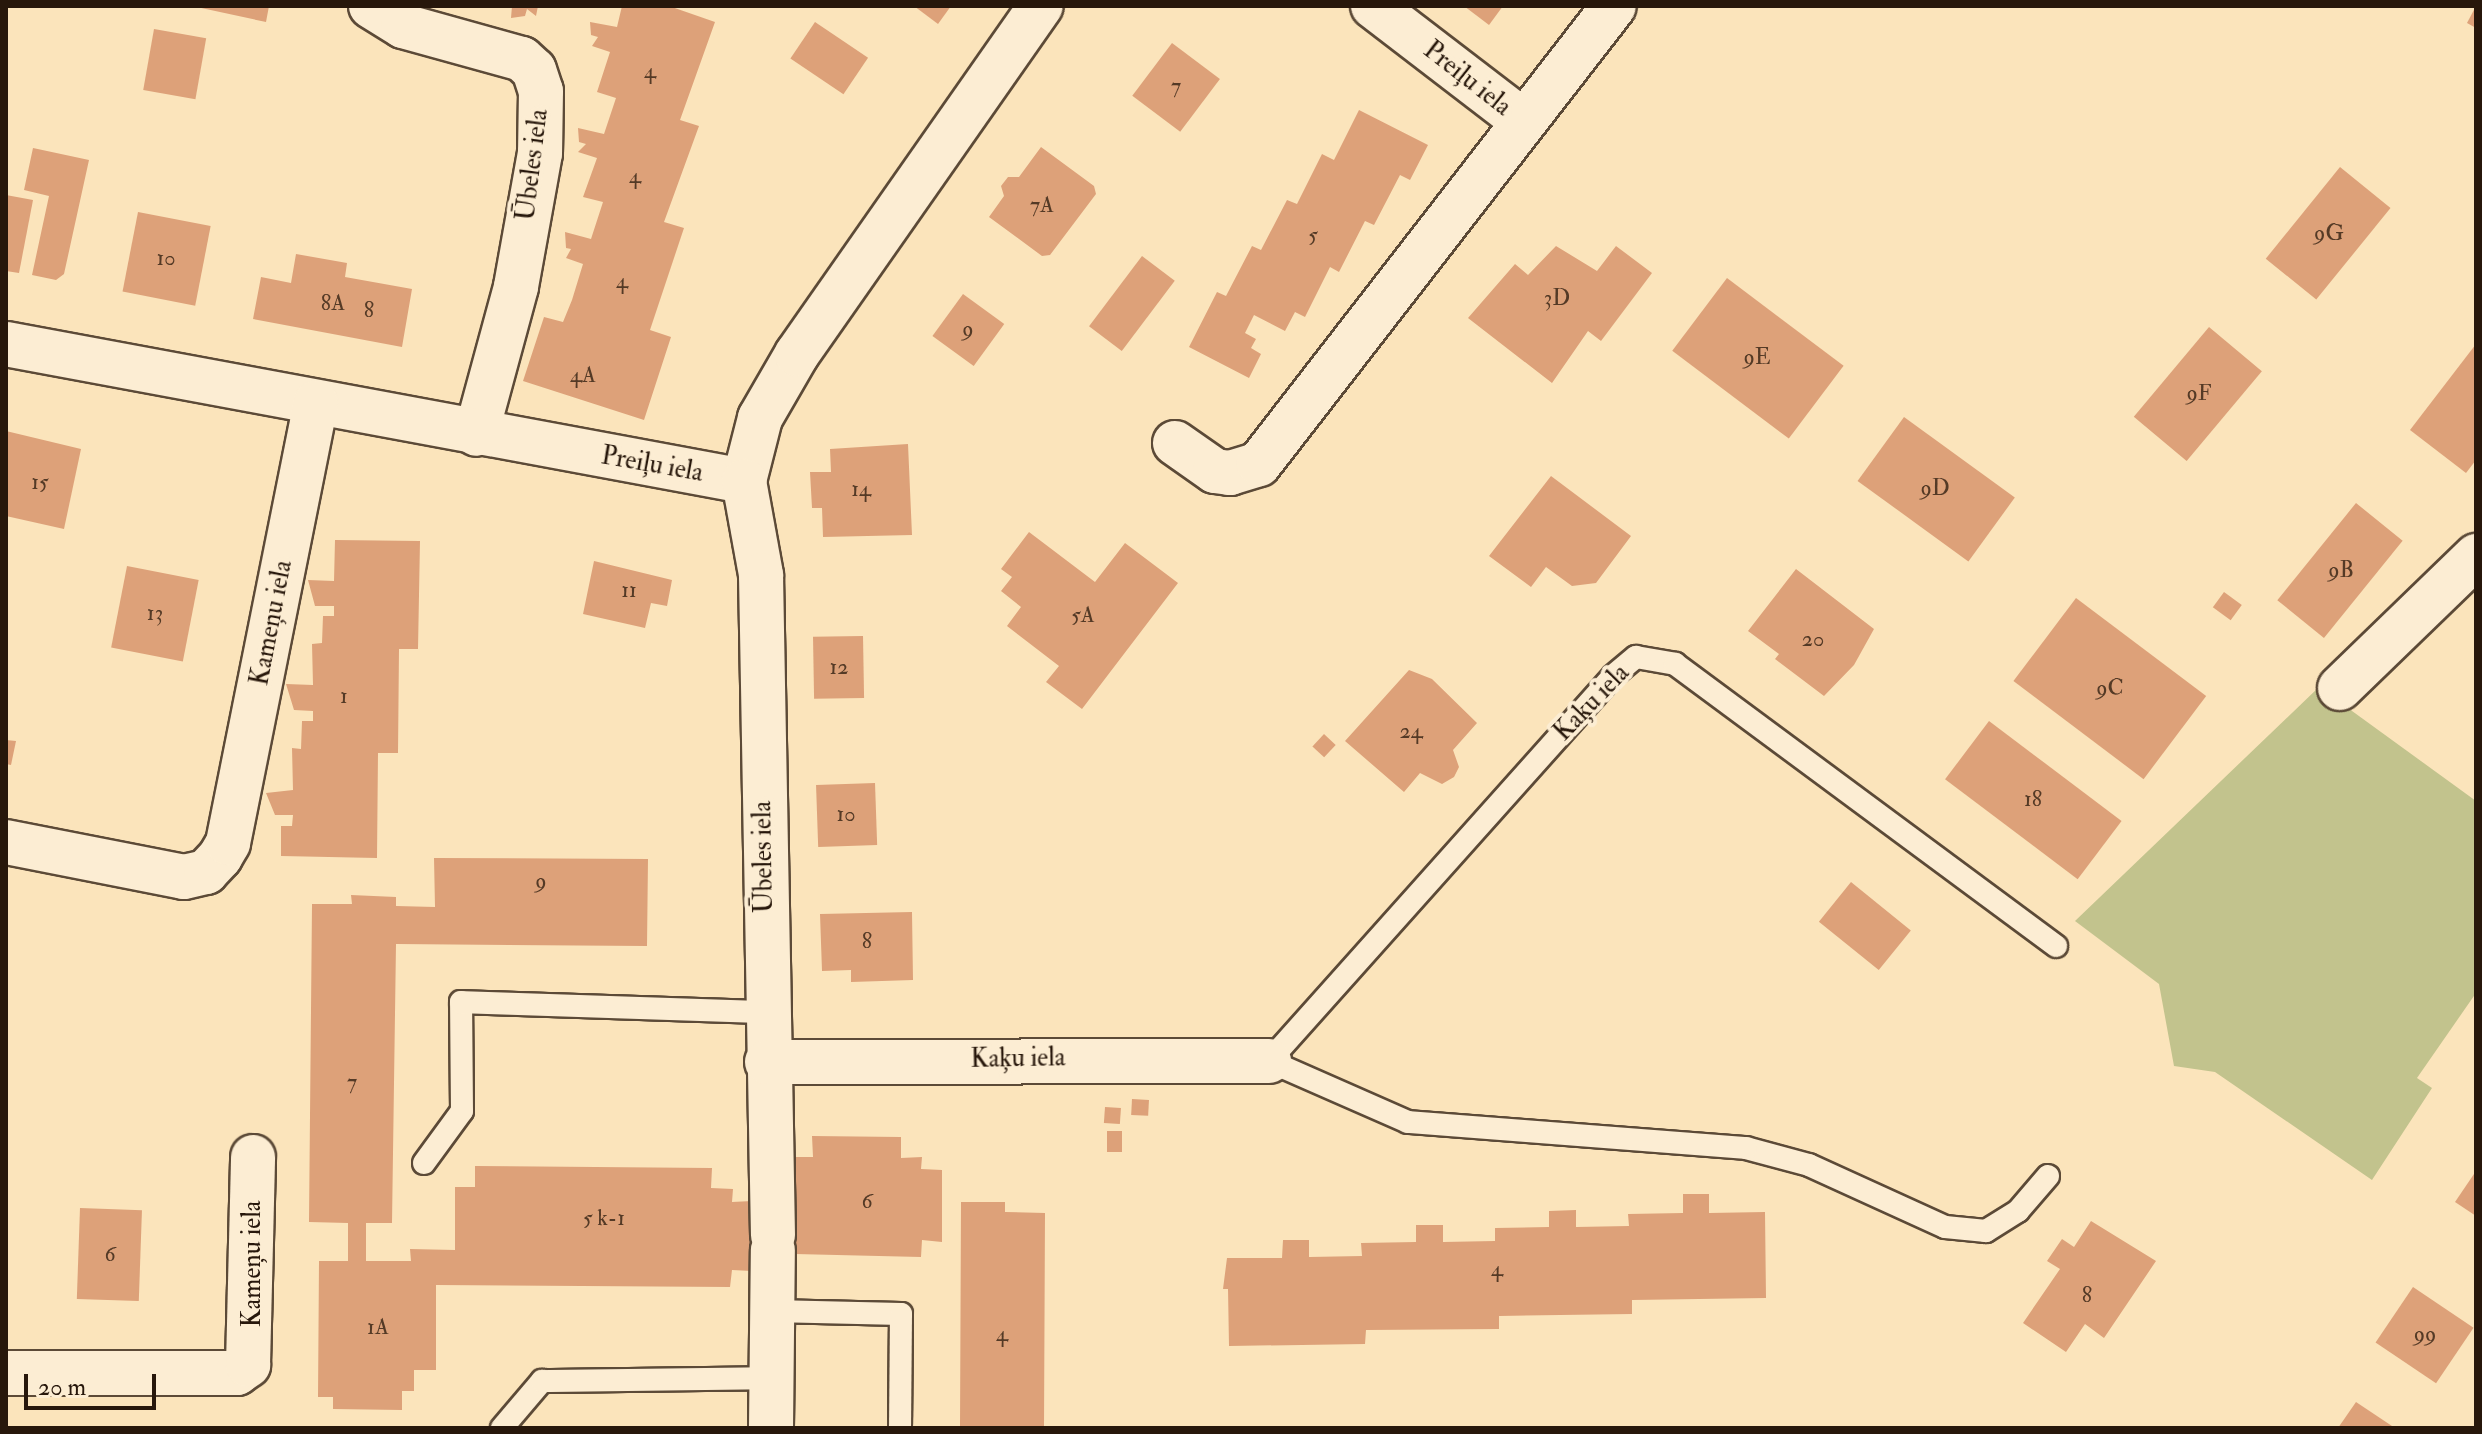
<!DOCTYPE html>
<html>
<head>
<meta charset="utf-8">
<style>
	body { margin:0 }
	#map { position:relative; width:2482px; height:1434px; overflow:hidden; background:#fbe4bb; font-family:"IM FELL Double Pica",serif }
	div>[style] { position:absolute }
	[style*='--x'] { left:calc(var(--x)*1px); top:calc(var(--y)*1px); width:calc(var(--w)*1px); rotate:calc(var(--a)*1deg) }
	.green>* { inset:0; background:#c2c38d }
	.building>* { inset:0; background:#dda179; transform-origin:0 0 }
	.roads { filter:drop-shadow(2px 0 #5c4a37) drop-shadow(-2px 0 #5c4a37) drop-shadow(0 2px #5c4a37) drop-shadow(0 -2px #5c4a37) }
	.service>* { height:22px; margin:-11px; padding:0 11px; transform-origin:11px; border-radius:11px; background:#fcedd3 }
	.minor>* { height:44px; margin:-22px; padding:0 22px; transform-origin:22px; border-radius:22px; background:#fcedd3 }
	span { translate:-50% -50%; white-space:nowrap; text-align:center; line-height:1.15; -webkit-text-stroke:8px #fcedd3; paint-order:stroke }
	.number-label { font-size:22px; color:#543a26 }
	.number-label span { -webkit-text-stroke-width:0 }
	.street-label { font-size:26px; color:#27170b }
	.frame { position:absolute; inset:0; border:8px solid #27170b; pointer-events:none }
	.scale { position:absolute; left:24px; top:1374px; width:132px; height:36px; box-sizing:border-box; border:4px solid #27170b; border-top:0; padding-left:10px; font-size:24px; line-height:28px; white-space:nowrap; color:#27170b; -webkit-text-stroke:6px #fcedd3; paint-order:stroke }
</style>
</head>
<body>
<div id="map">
	<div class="green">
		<i style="clip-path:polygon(2319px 687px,2476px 801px,2476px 993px,2417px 1078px,2432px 1088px,2372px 1180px,2215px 1072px,2174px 1066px,2159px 984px,2075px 921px)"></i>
	</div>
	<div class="building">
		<i style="clip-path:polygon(192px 6px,269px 6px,266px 22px)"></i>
		<i style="clip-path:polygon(512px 6px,538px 6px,536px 16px,527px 9px,525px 16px,511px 18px)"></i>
		<i style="clip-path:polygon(622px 6px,669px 6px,715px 22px,680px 120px,699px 126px,664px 222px,684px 228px,650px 330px,671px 337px,644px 420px,523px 381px,544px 317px,563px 322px,572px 300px,583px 264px,566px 258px,571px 249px,566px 248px,565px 232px,591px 239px,603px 202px,583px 197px,597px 158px,578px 152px,586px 144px,579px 142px,578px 128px,604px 134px,616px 98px,597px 92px,610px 52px,592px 46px,598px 37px,591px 35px,590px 22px,617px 27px)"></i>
		<i style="clip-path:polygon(914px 6px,951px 6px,938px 24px)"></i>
		<i style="clip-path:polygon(1464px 6px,1503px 6px,1489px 25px)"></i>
		<i style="clip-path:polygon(2476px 6px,2476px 28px,2467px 23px)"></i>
		<i style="left:815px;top:22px;width:64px;height:44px;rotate:34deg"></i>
		<i style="left:154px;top:29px;width:53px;height:62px;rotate:10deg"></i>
		<i style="left:1172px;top:43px;width:60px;height:66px;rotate:37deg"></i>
		<i style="clip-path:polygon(1359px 110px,1428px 145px,1410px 180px,1400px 175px,1374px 225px,1365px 221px,1339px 272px,1330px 267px,1305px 317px,1295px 312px,1285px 331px,1254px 315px,1245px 333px,1256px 339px,1251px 348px,1261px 354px,1249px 378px,1189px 347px,1217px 292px,1226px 296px,1252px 246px,1261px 250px,1287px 200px,1297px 204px,1322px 154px,1334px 160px)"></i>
		<i style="clip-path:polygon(1041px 147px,1094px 186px,1096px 194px,1050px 255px,1042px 256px,989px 217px,1004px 196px,1001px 186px,1008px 177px,1019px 177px)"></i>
		<i style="clip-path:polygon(33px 148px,89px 160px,64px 274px,56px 280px,32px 275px,49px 196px,24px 190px)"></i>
		<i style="left:2340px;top:167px;width:65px;height:118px;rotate:39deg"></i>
		<i style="clip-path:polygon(6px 195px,33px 200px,19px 273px,6px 271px)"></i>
		<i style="left:138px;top:212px;width:74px;height:81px;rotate:11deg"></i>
		<i style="clip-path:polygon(1556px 246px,1597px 271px,1616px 246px,1652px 273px,1601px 341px,1588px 331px,1552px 383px,1468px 318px,1515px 264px,1528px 275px)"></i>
		<i style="clip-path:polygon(296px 254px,347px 263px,345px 277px,412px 289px,402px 347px,253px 319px,261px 277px,291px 283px)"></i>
		<i style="left:1142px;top:256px;width:41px;height:88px;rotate:37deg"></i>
		<i style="left:1727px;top:278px;width:146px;height:91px;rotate:37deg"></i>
		<i style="left:963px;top:294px;width:51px;height:52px;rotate:36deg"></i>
		<i style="left:2209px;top:327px;width:69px;height:117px;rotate:40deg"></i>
		<i style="clip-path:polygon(2476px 344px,2476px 460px,2466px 473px,2410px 430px)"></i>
		<i style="left:1904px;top:417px;width:137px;height:79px;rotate:36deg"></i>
		<i style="clip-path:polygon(6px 431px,81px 449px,64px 529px,6px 516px)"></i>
		<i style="clip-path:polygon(908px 444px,912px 535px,823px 537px,822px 508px,812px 508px,810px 472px,831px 472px,830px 449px)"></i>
		<i style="clip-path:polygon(1551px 476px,1631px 536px,1596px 583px,1572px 586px,1546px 567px,1531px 587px,1489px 556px)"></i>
		<i style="left:2356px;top:503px;width:60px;height:125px;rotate:39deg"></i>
		<i style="clip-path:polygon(1029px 532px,1095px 582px,1125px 543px,1178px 583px,1082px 709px,1046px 682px,1059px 666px,1007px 626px,1021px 607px,1001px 591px,1012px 577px,1001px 569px)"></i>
		<i style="clip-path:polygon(335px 540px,420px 541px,418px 649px,399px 649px,398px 753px,378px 753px,377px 858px,281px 856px,281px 826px,292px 826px,293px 815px,275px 815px,266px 793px,293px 790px,292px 748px,301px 749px,302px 721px,313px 721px,313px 711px,294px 710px,286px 684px,313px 685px,312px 644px,322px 643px,323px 616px,334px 616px,334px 606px,315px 606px,308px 580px,334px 581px)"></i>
		<i style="clip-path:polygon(594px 561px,672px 580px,667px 606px,651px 603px,645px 628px,583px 614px)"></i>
		<i style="left:127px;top:566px;width:73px;height:83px;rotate:11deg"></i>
		<i style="clip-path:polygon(1796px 569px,1874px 629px,1854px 665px,1824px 696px,1775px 659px,1779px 654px,1748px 631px)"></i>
		<i style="left:2224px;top:592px;width:22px;height:19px;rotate:36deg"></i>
		<i style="left:2076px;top:598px;width:163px;height:104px;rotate:37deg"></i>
		<i style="left:863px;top:636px;width:62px;height:50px;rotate:89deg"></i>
		<i style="clip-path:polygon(1409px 670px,1432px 679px,1477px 723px,1453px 750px,1459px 767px,1454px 777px,1442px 784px,1420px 773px,1404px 792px,1345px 741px)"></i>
		<i style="left:1989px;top:721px;width:166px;height:73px;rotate:37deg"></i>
		<i style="left:1324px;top:734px;width:16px;height:17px;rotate:43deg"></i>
		<i style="clip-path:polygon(6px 740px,16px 741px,11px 765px,6px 764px)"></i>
		<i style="left:875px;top:783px;width:62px;height:59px;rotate:88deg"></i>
		<i style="clip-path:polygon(434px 858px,648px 859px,647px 946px,396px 944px,392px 1223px,366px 1223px,366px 1261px,411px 1261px,410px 1249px,455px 1250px,455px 1187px,475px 1187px,475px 1166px,712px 1168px,711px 1188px,733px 1189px,732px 1202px,752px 1201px,791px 1157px,813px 1157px,812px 1136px,901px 1137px,901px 1158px,922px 1157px,921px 1169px,942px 1170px,942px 1242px,922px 1240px,921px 1257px,795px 1254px,752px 1271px,732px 1270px,730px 1287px,436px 1285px,436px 1370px,414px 1370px,414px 1391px,402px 1391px,402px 1410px,333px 1409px,333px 1397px,318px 1397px,319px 1261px,348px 1261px,348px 1223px,309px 1222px,312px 904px,352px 904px,351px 895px,396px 897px,396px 906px,435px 907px)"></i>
		<i style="left:1851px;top:882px;width:77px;height:51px;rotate:39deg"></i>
		<i style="clip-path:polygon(912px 912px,913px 980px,851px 982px,851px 970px,822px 971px,820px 914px)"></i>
		<i style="left:1132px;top:1099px;width:17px;height:16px;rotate:3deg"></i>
		<i style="left:1105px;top:1107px;width:16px;height:16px;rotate:4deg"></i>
		<i style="left:1107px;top:1131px;width:15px;height:21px"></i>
		<i style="clip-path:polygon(2476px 1171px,2476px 1216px,2455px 1202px)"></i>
		<i style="clip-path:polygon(1683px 1194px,1709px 1194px,1709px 1213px,1765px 1212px,1766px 1298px,1632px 1300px,1632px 1314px,1499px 1316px,1499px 1329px,1366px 1330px,1365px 1344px,1229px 1346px,1228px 1289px,1223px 1289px,1227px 1258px,1282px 1258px,1283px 1240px,1309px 1240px,1309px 1257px,1362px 1256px,1361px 1243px,1416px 1242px,1416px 1225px,1443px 1225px,1443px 1242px,1495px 1241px,1495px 1228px,1549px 1227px,1549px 1211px,1576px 1210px,1576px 1227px,1629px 1226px,1628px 1214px,1683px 1213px)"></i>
		<i style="clip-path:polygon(961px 1202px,1005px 1202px,1005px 1212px,1045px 1213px,1044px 1428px,960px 1428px)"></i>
		<i style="left:80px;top:1208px;width:62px;height:91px;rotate:2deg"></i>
		<i style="clip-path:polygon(2091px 1221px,2156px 1261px,2104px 1338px,2085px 1324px,2066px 1352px,2023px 1323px,2060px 1269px,2047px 1261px,2062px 1239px,2074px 1247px)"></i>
		<i style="left:2413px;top:1287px;width:73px;height:67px;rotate:34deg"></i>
		<i style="clip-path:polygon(2356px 1402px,2395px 1428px,2338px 1428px)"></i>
	</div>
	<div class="roads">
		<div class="service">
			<i style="--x:424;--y:1163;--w:64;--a:-53.8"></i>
			<i style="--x:462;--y:1111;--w:109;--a:-90.5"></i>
			<i style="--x:461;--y:1002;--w:304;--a:1.9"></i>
			<i style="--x:2048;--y:1176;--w:46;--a:130.6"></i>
			<i style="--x:2018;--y:1211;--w:38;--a:148"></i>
			<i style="--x:1986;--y:1231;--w:41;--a:-174.4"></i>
			<i style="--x:1945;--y:1227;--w:149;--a:-155.5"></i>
			<i style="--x:1809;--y:1165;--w:65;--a:-164.9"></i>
			<i style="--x:1746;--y:1148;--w:339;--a:-175.6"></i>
			<i style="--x:1408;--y:1122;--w:152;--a:-156.3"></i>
			<i style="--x:1269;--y:1061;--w:516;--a:-48.22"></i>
			<i style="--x:1613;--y:676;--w:30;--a:-40"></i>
			<i style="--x:1636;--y:657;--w:40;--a:10"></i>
			<i style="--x:1675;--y:664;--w:474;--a:36.5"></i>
			<i style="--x:772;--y:1311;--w:129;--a:1.3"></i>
			<i style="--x:901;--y:1314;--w:114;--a:90.5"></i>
			<i style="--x:502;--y:1428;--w:62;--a:-49.6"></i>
			<i style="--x:542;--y:1381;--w:230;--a:-0.7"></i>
		</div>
		<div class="minor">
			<i style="--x:371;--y:6;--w:38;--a:32"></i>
			<i style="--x:403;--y:26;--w:123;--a:15.5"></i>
			<i style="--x:522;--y:59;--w:16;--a:43"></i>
			<i style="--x:534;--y:70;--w:22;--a:72"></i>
			<i style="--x:541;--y:91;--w:62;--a:90.9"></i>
			<i style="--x:540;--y:153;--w:136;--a:100.2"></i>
			<i style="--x:516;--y:287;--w:152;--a:105.2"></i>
			<i style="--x:1373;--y:6;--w:190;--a:37.5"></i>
			<i style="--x:6;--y:344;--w:751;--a:10.52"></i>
			<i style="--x:744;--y:481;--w:65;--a:-75.7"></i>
			<i style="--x:760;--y:418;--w:74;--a:-60"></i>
			<i style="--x:797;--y:354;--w:425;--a:-55"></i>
			<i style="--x:1175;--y:443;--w:49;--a:35"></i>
			<i style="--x:1215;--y:471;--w:15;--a:8"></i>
			<i style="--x:1230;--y:473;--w:30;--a:-17"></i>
			<i style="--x:1259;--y:464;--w:579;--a:-52.22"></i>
			<i style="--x:744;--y:481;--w:96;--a:79.7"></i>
			<i style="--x:761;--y:575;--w:660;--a:88.96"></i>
			<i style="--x:2340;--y:688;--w:190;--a:-44.1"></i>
			<i style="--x:6;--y:842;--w:181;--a:11.1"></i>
			<i style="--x:184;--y:877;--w:23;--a:-13"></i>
			<i style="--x:206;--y:872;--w:21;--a:-47"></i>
			<i style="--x:220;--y:857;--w:16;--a:-60"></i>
			<i style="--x:228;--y:843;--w:449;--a:-78.7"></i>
			<i style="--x:767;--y:1062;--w:502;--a:-0.11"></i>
			<i style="--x:6;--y:1373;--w:231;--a:0"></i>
			<i style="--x:237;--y:1373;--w:14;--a:-36"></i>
			<i style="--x:248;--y:1365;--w:208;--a:-88.6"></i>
			<i style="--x:771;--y:1428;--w:178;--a:-89.4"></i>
		</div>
	</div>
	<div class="number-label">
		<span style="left:650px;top:72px">4</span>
		<span style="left:1176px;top:87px">7</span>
		<span style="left:635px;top:177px">4</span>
		<span style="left:1042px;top:206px">7A</span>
		<span style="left:2329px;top:234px">9G</span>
		<span style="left:1313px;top:236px">5</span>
		<span style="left:166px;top:259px">10</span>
		<span style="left:622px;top:282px">4</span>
		<span style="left:1557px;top:299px">3D</span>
		<span style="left:333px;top:304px">8A</span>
		<span style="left:369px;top:311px">8</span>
		<span style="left:968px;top:330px">9</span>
		<span style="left:1757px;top:358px">9E</span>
		<span style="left:583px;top:376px">4A</span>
		<span style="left:2199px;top:394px">9F</span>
		<span style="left:40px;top:483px">15</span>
		<span style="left:1935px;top:489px">9D</span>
		<span style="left:861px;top:490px">14</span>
		<span style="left:2341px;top:571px">9B</span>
		<span style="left:629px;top:591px">11</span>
		<span style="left:155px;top:614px">13</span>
		<span style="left:1083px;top:616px">5A</span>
		<span style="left:1813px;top:640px">20</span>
		<span style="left:839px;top:668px">12</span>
		<span style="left:2110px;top:689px">9C</span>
		<span style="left:344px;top:697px">1</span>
		<span style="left:1411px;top:732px">24</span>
		<span style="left:2033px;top:800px">18</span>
		<span style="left:846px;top:815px">10</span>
		<span style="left:541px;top:882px">9</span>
		<span style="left:867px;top:942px">8</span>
		<span style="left:352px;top:1083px">7</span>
		<span style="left:867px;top:1202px">6</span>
		<span style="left:604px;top:1219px">5 k-1</span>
		<span style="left:110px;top:1255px">6</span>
		<span style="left:1497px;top:1270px">4</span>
		<span style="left:2087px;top:1296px">8</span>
		<span style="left:378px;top:1328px">1A</span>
		<span style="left:1002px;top:1335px">4</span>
		<span style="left:2425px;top:1335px">99</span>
	</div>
	<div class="street-label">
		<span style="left:1467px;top:79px;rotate:38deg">Preiļu iela</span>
		<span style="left:533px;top:165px;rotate:-83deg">Ūbeles iela</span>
		<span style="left:652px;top:465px;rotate:10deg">Preiļu iela</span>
		<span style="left:272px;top:623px;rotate:-79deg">Kameņu iela</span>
		<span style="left:1592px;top:703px;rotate:-46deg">Kaķu iela</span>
		<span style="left:764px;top:857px;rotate:-91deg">Ūbeles iela</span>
		<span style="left:1018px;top:1059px;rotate:-1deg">Kaķu iela</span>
		<span style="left:253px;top:1264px;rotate:-90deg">Kameņu iela</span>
	</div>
	<div class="frame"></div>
	<div class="scale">20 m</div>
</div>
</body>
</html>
